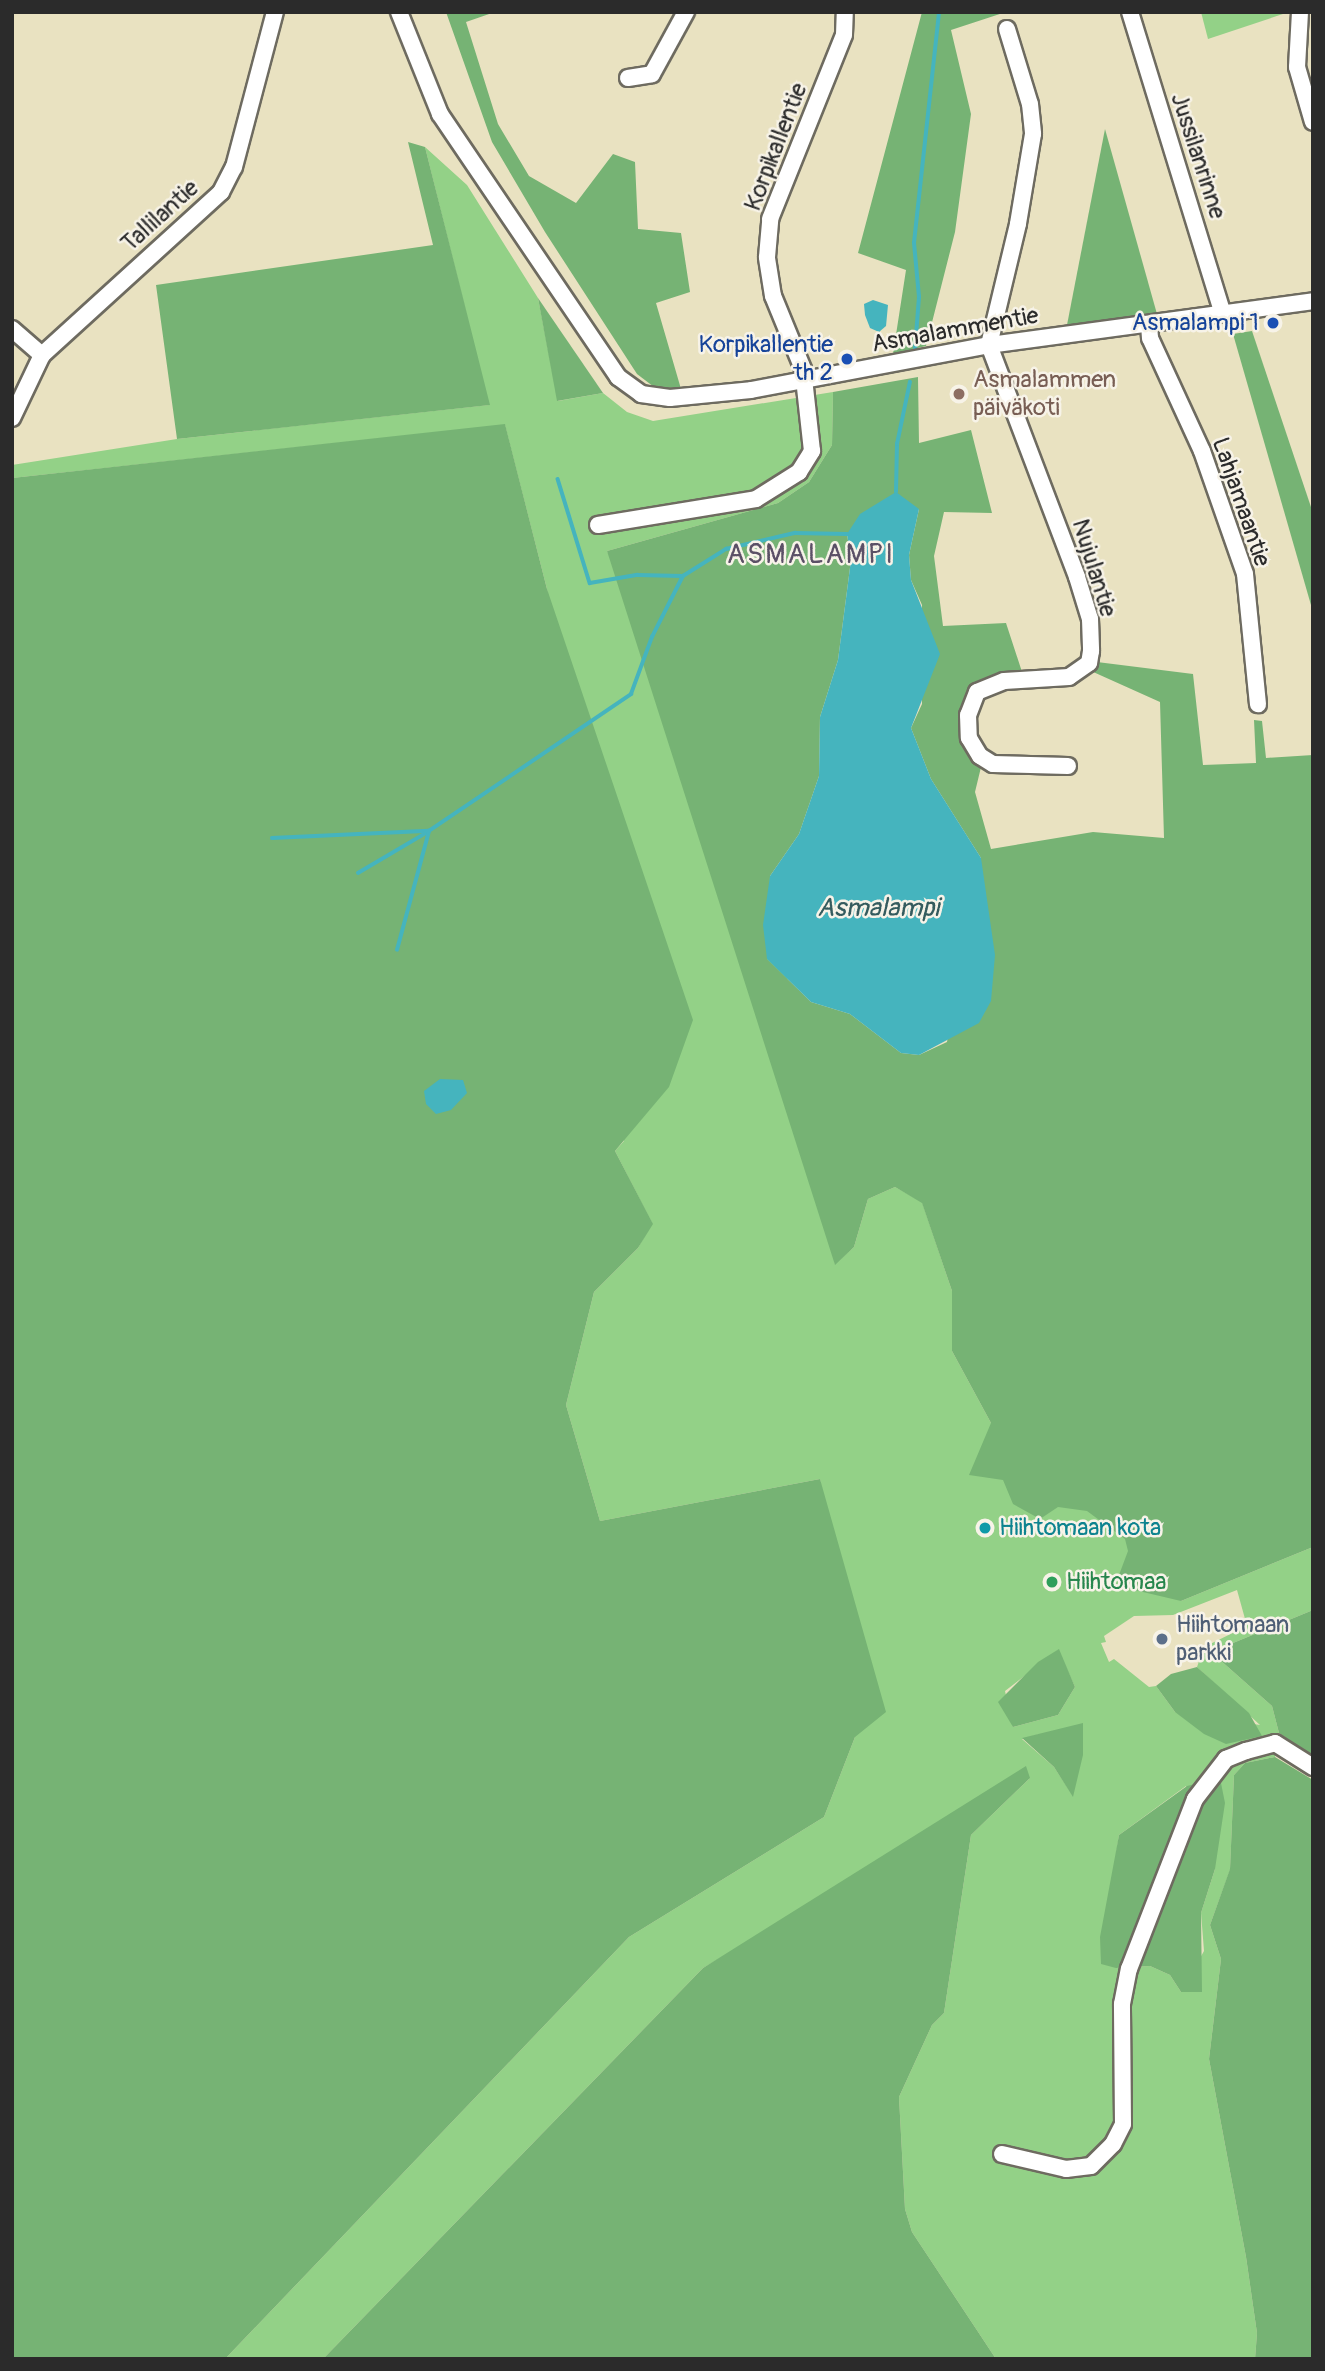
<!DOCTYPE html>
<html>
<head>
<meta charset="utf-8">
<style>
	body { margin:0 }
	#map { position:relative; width:1325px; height:2371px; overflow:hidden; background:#e9e2c1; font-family:Pangolin,sans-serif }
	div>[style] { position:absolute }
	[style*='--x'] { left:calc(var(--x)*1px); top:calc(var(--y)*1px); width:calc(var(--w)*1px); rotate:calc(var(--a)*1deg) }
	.green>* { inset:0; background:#93d187 }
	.forest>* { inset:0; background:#76b374 }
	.water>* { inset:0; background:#45b4be }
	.stream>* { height:3.5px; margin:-1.75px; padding:0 1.75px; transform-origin:1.75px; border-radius:1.75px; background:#45b4be }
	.roads { filter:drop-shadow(2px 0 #6e6b60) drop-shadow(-2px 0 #6e6b60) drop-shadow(0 2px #6e6b60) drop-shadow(0 -2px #6e6b60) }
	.minor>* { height:16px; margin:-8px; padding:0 8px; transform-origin:8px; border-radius:8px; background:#fff }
	.dots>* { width:19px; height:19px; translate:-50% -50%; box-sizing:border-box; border:4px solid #f7f3e8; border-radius:50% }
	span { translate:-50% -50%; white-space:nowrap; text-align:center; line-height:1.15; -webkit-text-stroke:5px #f7f3e8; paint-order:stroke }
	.street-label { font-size:24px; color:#2b2b2b }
	.transit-label { font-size:24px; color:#164399 }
	.right { translate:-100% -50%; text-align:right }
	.education-label { font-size:24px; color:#785e54 }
	.left { translate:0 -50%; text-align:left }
	.culture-label { font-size:24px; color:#0d838f }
	.leisure-label { font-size:24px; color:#27864d }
	.service-label { font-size:24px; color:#4e5e75 }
	.water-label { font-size:26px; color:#345b5e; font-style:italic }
	.quarter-label { font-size:28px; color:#5b5066; letter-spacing:2px }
	.frame { position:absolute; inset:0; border:14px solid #2b2b2b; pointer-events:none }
</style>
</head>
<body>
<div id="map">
	<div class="green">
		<i style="clip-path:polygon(1201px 12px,1289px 12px,1208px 39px)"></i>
		<i style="clip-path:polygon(evenodd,425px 147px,467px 185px,538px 298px,558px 401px,603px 393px,627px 412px,653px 421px,833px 392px,832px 445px,809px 482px,778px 503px,607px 551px,770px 876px,835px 1264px,854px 1247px,868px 1199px,895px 1187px,922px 1202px,952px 1291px,952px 1351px,991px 1423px,1080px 1466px,1181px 1601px,1313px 1547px,1313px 1610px,1211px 1652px,1272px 1706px,1279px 1733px,1275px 1757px,1245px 1763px,1234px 1775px,1230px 1870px,1210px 1925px,1221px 1959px,1209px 2059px,1246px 2257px,1257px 2333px,1255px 2359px,996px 2359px,912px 2232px,905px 2209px,899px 2097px,932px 2025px,944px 2013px,971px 1835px,1030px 1778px,703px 1968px,323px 2359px,225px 2359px,629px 1937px,824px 1817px,855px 1737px,820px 1479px,600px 1521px,566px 1405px,594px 1292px,638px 1248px,652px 1223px,615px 1151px,624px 1141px,547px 589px,505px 425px,12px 478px,12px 465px,177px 439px,489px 405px,425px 147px,1237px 1590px,1247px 1626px,1204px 1647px,1197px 1667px,1260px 1725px,1175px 1712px,1156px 1686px,1149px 1687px,1114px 1659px,1109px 1662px,1101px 1643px,1106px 1642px,1104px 1636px,1134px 1616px,1173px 1615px,1237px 1590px,425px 147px,1058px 1650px,1075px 1687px,1058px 1715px,1013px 1727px,1005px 1691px,1058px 1650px,425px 147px,1040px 1734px,1073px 1796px,1054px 1767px,1022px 1739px,1040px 1734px,425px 147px,1186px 1786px,1215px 1869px,1201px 1913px,1204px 1951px,1181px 1992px,1170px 1975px,1150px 1966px,1116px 1968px,1112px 1882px,1119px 1835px,1186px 1786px)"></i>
	</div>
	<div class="forest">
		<i style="clip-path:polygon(446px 12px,495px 12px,466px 22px,498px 124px,529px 176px,576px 203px,613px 154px,635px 162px,638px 229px,681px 233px,690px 292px,656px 303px,681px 389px,658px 390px,637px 374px,545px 232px,492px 142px)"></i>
		<i style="clip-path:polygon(922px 12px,1006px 12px,951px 30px,971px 114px,955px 232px,926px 346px,893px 354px,906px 270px,858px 253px)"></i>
		<i style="clip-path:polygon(1105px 129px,1157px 314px,1067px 325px)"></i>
		<i style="clip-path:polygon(408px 142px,425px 147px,490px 405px,177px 439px,156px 285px,433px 245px)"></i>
		<i style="clip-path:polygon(538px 298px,603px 393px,557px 401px)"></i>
		<i style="clip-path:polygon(1252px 331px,1313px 513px,1313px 612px,1233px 334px)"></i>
		<i style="clip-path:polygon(evenodd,918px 377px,919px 443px,971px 430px,992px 513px,944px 512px,934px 556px,943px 626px,1006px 623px,1023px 675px,975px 688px,965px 696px,964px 740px,982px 763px,975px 792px,991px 849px,1093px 832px,1164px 838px,1160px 702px,1091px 671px,1097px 662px,1193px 674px,1203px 765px,1256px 763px,1254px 720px,1262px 721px,1266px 758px,1313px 755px,1313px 1547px,1181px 1601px,1126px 1588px,1119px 1575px,1128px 1551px,1125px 1539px,1087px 1511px,1058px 1507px,1040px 1519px,1013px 1504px,1003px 1480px,969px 1475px,991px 1423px,952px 1351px,952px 1291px,922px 1203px,895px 1187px,868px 1199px,854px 1247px,835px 1265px,607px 551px,778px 503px,809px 482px,832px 445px,833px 392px,918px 377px,919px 509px,909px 555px,911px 580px,922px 605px,922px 704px,911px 728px,931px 779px,981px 858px,947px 1042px,919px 1055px,901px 1053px,850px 1014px,811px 1002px,767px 959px,770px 876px,799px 834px,819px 776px,820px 717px,838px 660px,851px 560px,847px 534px,919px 509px)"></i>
		<i style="clip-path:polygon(505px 424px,547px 589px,693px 1020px,669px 1087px,615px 1151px,653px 1224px,638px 1248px,594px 1292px,566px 1405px,600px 1521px,820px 1479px,886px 1712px,855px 1737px,824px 1817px,629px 1937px,225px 2359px,12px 2359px,12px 478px)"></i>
		<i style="clip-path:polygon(1313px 1610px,1313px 1757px,1279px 1733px,1272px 1706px,1211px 1652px)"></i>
		<i style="clip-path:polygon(1059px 1649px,1075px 1687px,1058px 1715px,1013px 1727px,998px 1702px,1038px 1662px)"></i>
		<i style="clip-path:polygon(1197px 1667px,1249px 1713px,1262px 1736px,1226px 1744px,1204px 1734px,1175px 1712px,1156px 1686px,1171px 1674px)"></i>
		<i style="clip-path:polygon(1083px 1723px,1083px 1755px,1073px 1797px,1054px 1767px,1022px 1738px)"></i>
		<i style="clip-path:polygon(1275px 1757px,1313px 1780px,1313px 2359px,1255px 2359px,1257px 2333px,1246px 2257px,1209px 2059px,1221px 1959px,1210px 1925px,1230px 1869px,1234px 1775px,1245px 1763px)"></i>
		<i style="clip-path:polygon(1026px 1766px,1030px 1778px,971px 1835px,944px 2013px,932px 2025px,899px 2097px,905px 2209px,912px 2232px,996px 2359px,323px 2359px,703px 1968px)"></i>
		<i style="clip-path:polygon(1220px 1778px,1225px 1803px,1215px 1869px,1201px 1913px,1202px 1992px,1181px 1992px,1170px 1975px,1150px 1966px,1116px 1968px,1101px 1964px,1100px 1937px,1119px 1835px,1187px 1786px)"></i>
	</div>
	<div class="water">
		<i style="clip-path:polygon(873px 300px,888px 305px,886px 326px,879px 332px,870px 328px,865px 315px,864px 304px)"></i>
		<i style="clip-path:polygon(896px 492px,919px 509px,909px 555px,911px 580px,940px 654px,911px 728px,931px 779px,981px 858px,995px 955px,991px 1001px,979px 1023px,919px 1055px,901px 1053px,850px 1014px,811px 1002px,767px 959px,763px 925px,770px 876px,799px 834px,819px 776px,820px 717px,838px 660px,851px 560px,847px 534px,860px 514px)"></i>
		<i style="clip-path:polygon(440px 1079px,463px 1080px,467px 1093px,451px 1110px,436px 1114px,426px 1104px,424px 1091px)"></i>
	</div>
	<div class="stream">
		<i style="--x:915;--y:349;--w:52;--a:-85.6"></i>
		<i style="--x:919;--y:297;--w:54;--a:-95.3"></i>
		<i style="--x:914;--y:243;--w:232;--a:-83.8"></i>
		<i style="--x:558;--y:479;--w:109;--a:72.9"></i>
		<i style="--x:590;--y:583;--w:48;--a:-9.7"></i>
		<i style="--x:637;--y:575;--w:45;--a:1.3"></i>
		<i style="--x:896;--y:492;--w:48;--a:-88.8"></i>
		<i style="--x:897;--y:444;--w:63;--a:-78.2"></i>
		<i style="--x:272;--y:838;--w:157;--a:-2.6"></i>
		<i style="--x:358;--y:873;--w:79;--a:-30.5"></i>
		<i style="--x:397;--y:950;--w:123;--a:-74.9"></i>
		<i style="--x:429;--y:831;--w:244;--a:-34.1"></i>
		<i style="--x:631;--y:694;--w:61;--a:-69.8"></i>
		<i style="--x:652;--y:637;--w:68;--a:-63.1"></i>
		<i style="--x:683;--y:576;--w:51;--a:-32.1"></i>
		<i style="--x:726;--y:549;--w:71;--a:-13.1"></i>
		<i style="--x:795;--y:533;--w:52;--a:1.1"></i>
	</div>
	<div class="roads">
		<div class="minor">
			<i style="--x:399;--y:12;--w:110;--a:68.1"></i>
			<i style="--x:440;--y:114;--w:318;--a:55.9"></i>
			<i style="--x:618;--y:377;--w:29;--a:36"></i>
			<i style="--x:641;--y:394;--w:29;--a:8"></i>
			<i style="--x:670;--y:398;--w:81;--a:-5.6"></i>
			<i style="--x:751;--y:390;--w:242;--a:-10.7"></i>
			<i style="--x:989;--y:345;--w:327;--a:-7.7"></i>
			<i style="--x:1130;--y:12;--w:316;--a:72.9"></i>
			<i style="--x:1300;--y:12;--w:55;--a:93.1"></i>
			<i style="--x:1297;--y:67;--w:57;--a:73.8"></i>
			<i style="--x:1007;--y:29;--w:78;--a:73"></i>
			<i style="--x:1030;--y:104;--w:30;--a:84"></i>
			<i style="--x:1033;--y:134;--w:91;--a:99.5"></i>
			<i style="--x:1018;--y:224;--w:124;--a:103.5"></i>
			<i style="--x:989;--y:345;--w:248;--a:69.2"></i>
			<i style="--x:1077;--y:577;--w:44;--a:72.8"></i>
			<i style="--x:1090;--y:619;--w:32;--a:88"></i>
			<i style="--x:1091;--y:651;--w:12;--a:99"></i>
			<i style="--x:1089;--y:663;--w:24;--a:145"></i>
			<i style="--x:1069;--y:677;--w:65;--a:176.5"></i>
			<i style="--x:1004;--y:681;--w:29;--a:158"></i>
			<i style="--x:977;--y:692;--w:25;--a:111"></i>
			<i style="--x:968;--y:715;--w:23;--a:88"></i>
			<i style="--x:969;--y:738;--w:21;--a:59"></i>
			<i style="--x:980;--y:756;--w:15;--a:32"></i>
			<i style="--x:993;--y:764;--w:75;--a:1.5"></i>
			<i style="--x:628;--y:78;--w:24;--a:-9"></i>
			<i style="--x:652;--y:74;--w:71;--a:-61.3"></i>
			<i style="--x:1149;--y:324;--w:14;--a:86"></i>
			<i style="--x:1150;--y:338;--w:124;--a:65.3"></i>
			<i style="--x:1202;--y:451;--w:130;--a:70.7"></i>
			<i style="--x:1245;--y:574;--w:131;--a:84.3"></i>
			<i style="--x:12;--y:329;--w:40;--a:41"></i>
			<i style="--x:12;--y:418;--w:70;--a:-64.5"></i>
			<i style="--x:42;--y:355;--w:242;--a:-42.3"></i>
			<i style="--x:221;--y:192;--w:28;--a:-63"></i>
			<i style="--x:234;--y:167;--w:160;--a:-75.2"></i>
			<i style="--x:598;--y:525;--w:160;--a:-9.3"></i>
			<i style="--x:756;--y:499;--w:51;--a:-32.1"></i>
			<i style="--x:799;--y:472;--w:25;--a:-58"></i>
			<i style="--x:812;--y:451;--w:82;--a:-96.3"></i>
			<i style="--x:803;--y:369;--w:79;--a:-112.3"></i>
			<i style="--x:773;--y:296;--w:39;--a:-99"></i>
			<i style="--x:767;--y:257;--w:38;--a:-85"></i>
			<i style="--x:770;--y:219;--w:198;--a:-68.1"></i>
			<i style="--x:844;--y:35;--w:23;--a:-88"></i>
			<i style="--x:1002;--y:2154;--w:66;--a:13.2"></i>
			<i style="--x:1066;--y:2169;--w:25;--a:-7"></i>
			<i style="--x:1091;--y:2166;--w:31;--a:-45"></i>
			<i style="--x:1113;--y:2144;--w:22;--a:-63"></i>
			<i style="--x:1123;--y:2124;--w:120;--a:-90.5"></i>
			<i style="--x:1122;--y:2004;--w:36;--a:-79"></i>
			<i style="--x:1129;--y:1969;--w:182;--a:-68.8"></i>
			<i style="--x:1195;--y:1799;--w:51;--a:-52.2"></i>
			<i style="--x:1226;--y:1759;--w:22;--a:-22"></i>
			<i style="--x:1246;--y:1751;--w:30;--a:-15"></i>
			<i style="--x:1275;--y:1743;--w:45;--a:32.3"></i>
		</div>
	</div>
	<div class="dots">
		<i style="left:1273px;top:323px;background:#1a4fb4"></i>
		<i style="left:847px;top:359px;background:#1a4fb4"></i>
		<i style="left:959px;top:394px;background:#8d6e63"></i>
		<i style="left:985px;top:1528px;background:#0f9aa8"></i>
		<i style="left:1052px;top:1582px;background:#2e9e5b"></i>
		<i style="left:1162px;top:1639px;background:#5c6f8a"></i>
	</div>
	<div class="street-label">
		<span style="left:776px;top:147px;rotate:-69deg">Korpikallentie</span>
		<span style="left:1198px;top:156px;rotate:72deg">Jussilanrinne</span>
		<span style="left:160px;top:216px;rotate:-42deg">Tallilantie</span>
		<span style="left:955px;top:330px;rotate:-10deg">Asmalammentie</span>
		<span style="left:1241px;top:502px;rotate:71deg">Lahjamaantie</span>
		<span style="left:1094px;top:568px;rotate:73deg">Nujulantie</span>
	</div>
	<div class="transit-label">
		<span class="right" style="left:1259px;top:323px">Asmalampi 1</span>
		<span class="right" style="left:833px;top:359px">Korpikallentie<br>th 2</span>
	</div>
	<div class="education-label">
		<span class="left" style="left:973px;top:394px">Asmalammen<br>päiväkoti</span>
	</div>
	<div class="culture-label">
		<span class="left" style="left:999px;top:1528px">Hiihtomaan kota</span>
	</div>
	<div class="leisure-label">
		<span class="left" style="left:1066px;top:1582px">Hiihtomaa</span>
	</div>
	<div class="service-label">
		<span class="left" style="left:1176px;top:1639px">Hiihtomaan<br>parkki</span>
	</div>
	<div class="water-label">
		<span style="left:878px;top:909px">Asmalampi</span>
	</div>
	<div class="quarter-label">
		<span style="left:811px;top:555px">ASMALAMPI</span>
	</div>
	<div class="frame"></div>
</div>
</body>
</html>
